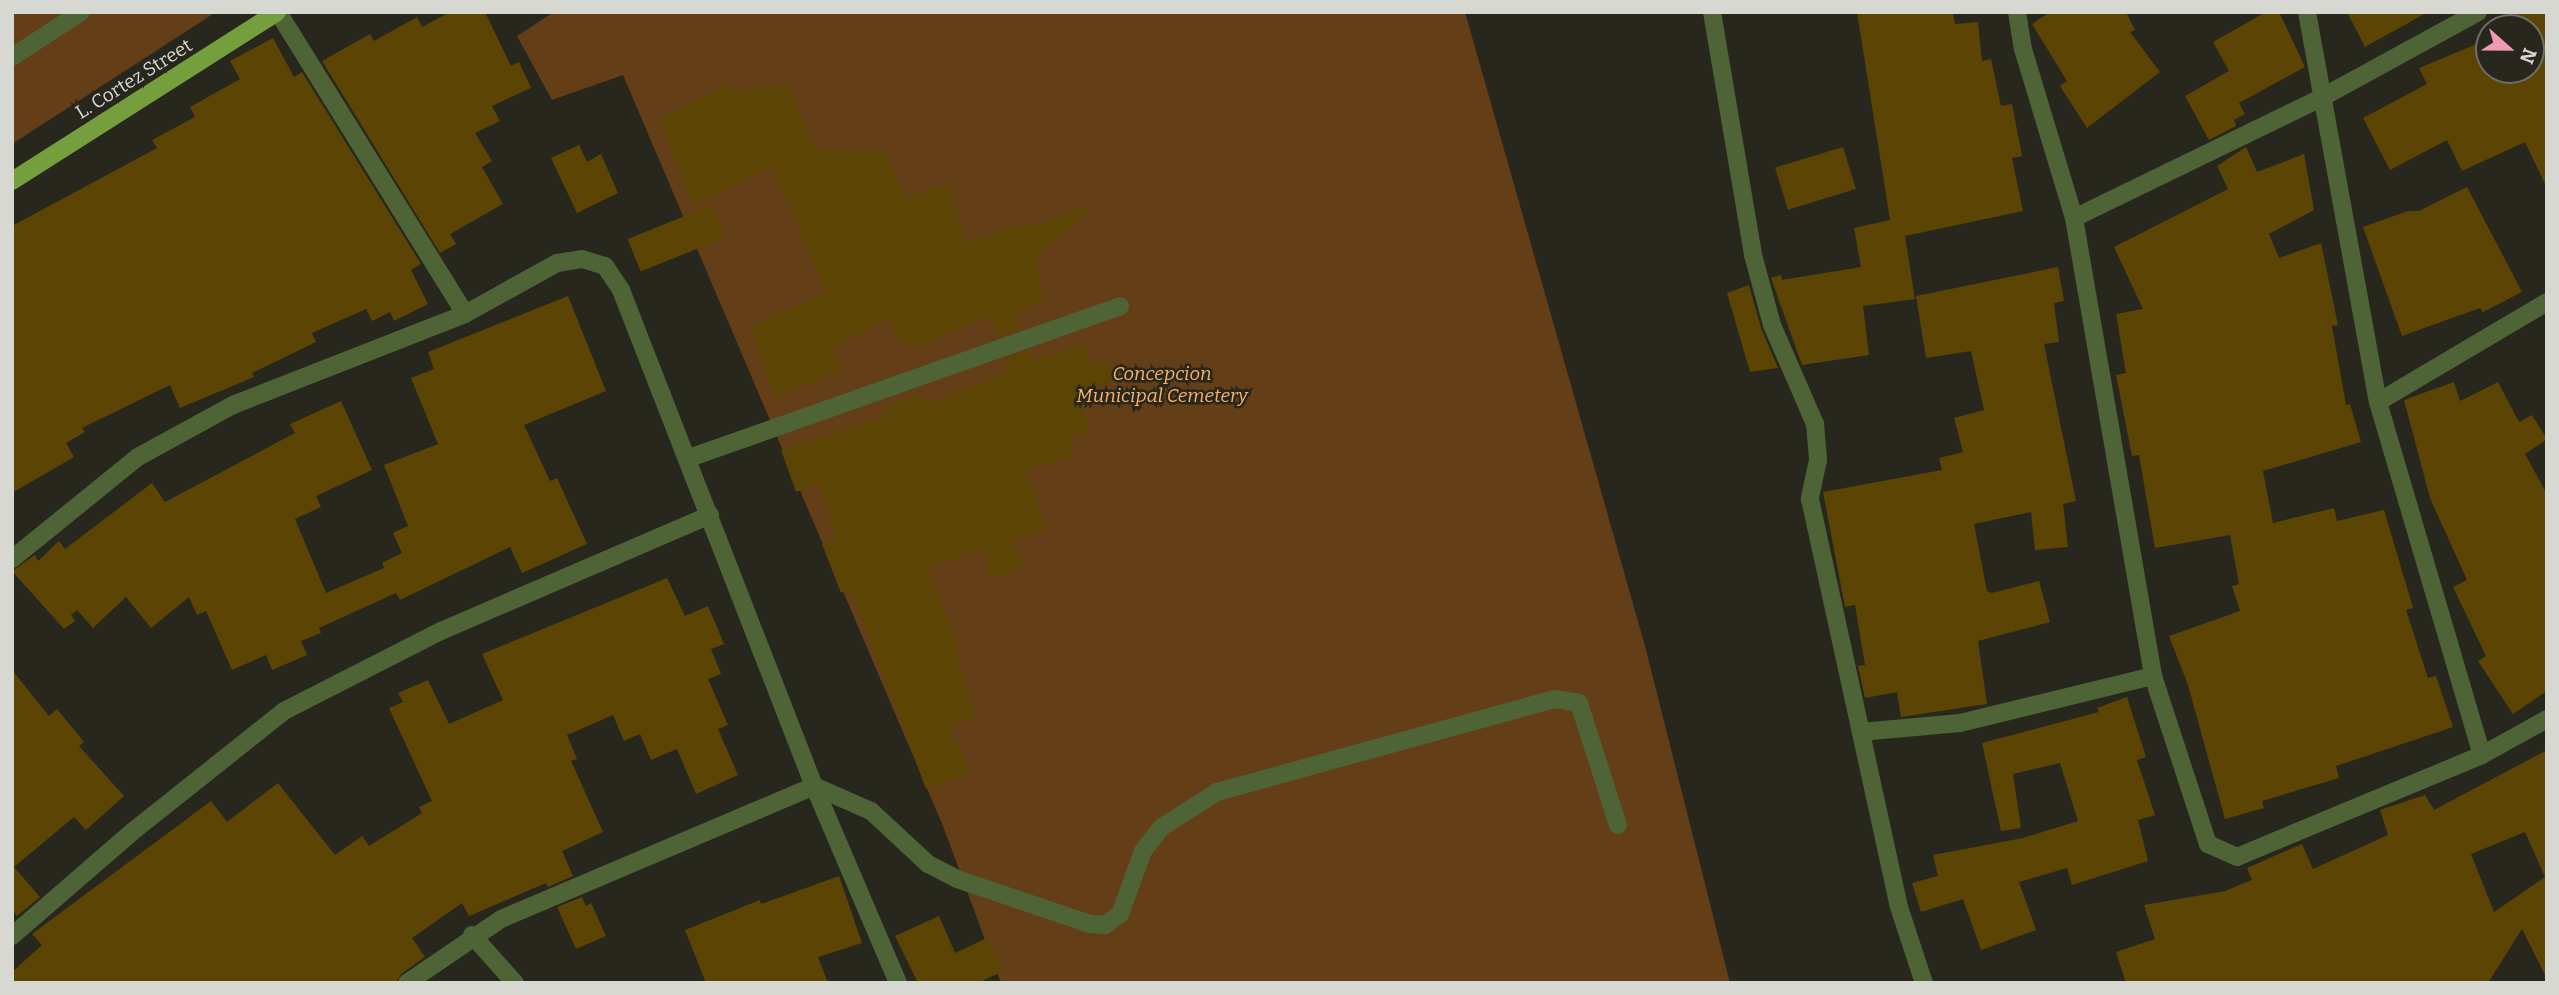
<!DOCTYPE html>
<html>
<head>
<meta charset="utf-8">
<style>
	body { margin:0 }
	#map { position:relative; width:2559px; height:995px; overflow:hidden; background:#27271e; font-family:Bitter,serif }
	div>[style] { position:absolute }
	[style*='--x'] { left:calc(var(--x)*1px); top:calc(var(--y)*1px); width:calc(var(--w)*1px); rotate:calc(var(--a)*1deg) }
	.green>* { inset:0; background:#633e17 }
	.building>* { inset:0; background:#5c4504; transform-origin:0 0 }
	.minor>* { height:18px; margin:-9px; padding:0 9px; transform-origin:9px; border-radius:9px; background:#4e6336 }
	.major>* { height:18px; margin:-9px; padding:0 9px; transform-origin:9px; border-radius:9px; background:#759f3d }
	span { translate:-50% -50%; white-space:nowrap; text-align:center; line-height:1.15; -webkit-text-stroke:5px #27271e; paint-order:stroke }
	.street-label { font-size:19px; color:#d8d8d2 }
	.park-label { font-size:19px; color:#feb163; font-style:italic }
	.frame { position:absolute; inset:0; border:14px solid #d8d8d2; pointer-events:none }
	.north { position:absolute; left:2475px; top:14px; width:70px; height:70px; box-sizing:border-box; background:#27271e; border:2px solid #6e6e66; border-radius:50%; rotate:111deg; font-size:19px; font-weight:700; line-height:28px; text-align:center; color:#d8d8d2 }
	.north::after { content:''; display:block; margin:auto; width:24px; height:32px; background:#f09ab5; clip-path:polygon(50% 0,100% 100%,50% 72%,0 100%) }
</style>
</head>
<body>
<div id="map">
	<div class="green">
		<i style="clip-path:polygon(12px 12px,216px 12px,12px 144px)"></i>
		<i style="clip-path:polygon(554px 12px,1465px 12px,1645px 646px,1730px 983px,1001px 983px,943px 826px,623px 75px,552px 100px,517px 36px)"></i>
	</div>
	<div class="building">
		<i style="clip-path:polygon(450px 12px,485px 12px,511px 66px,519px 62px,531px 88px,492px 106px,500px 121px,475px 133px,492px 161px,482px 167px,503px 204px,450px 234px,456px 244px,440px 253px,322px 61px,370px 34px,374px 41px,417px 17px,422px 27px)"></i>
		<i style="clip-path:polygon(1857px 12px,1953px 12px,1955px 24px,1978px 22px,1982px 61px,1991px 59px,2001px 106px,2012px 104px,2022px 156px,2012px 158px,2023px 211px,1905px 236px,1915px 299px,1863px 306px,1869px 355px,1802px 365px,1771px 278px,1781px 275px,1782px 280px,1861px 267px,1854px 228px,1890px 220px)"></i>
		<i style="clip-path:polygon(2050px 12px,2126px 12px,2135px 30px,2130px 32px,2160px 72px,2087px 128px,2060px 86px,2067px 81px,2032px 24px)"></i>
		<i style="clip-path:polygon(2266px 12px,2279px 12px,2305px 67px,2239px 103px,2245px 114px,2234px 120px,2236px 126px,2209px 140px,2185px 96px,2229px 71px,2213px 42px)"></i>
		<i style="clip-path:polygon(2347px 12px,2428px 12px,2365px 47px)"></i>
		<i style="clip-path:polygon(2513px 12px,2547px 12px,2547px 188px,2525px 142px,2462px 171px,2447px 140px,2390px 170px,2363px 118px,2427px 84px,2419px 68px,2489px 39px,2489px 70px,2531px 70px,2531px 28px,2511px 28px,2519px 24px)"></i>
		<i style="clip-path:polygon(273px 38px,294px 77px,302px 72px,421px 264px,411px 270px,428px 304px,394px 321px,390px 312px,372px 321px,366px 309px,312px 333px,316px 342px,252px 373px,254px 377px,180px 408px,170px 385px,82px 428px,85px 432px,66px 443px,74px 457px,12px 493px,12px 226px,157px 148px,152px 140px,195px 117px,190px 107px,240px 79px,230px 61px)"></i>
		<i style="clip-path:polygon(728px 84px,732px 91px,789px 84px,814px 150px,885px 151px,905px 198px,947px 184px,967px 243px,1032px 221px,1035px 227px,1089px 204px,1092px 209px,1036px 257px,1044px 296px,1017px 315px,1022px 329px,999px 337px,989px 315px,916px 348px,896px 340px,891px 317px,832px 348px,842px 370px,776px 398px,750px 327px,825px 292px,797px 223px,771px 167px,693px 206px,660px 118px)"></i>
		<i style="clip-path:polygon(579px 145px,587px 162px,601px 154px,618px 193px,577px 213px,551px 158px)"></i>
		<i style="left:1843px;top:147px;width:44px;height:71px;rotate:73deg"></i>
		<i style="clip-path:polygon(2246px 147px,2257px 172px,2304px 154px,2314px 210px,2269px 234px,2279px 258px,2321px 243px,2338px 325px,2332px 326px,2346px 405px,2350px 404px,2361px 442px,2263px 471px,2273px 523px,2334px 508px,2337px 521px,2384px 510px,2413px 608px,2406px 610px,2428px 678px,2436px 676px,2453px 727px,2336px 766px,2339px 778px,2262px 801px,2264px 808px,2225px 819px,2188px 685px,2169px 636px,2240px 611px,2232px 586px,2239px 584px,2230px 535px,2155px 548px,2139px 455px,2132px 456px,2116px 375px,2126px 373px,2116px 314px,2143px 309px,2114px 247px,2228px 189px,2217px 166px)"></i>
		<i style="clip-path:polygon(2467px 187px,2522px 292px,2483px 312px,2480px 308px,2402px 336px,2363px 227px,2408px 211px,2419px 211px)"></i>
		<i style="left:712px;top:205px;width:35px;height:91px;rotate:68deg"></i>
		<i style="clip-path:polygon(2058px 267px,2064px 301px,2054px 303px,2059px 342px,2044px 344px,2076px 501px,2063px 504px,2068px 547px,2035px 550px,2031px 512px,1974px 524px,1987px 591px,1992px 593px,2039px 581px,2050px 622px,1978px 641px,1987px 704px,1901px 717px,1897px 692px,1865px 698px,1858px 666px,1865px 665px,1855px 605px,1845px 607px,1823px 492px,1942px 470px,1939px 458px,1963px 452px,1954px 418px,1984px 410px,1971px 351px,1926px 358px,1916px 296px)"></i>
		<i style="clip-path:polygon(1749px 285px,1761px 328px,1778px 368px,1750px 372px,1727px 293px)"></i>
		<i style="clip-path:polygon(568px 296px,606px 391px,524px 425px,550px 481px,557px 478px,587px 544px,522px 573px,510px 547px,400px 600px,396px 593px,319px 628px,321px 633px,301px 641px,307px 655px,272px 670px,266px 655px,232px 670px,206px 611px,197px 615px,189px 597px,151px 628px,126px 597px,93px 628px,77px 610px,71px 615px,75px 621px,64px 629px,12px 571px,35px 555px,38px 561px,59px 541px,65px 549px,152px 483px,165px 502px,295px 433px,290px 424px,341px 401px,372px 470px,316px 496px,321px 507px,295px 519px,326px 593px,384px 568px,382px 563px,402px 553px,393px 533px,408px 526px,384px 465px,438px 444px,411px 378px,434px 369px,428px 352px)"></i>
		<i style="clip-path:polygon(1083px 344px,1089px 363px,1106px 358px,1113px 382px,1079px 392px,1090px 431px,1070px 437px,1075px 455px,1026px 471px,1047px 530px,1013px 542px,1023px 567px,990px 579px,983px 549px,928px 567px,959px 650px,955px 652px,976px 717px,951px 726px,969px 773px,926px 789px,851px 589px,841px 593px,822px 544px,837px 538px,818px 484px,796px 492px,781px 450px,886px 416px,883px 408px,922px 393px,923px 404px,984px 382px,1010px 370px,1006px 358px,1028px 350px,1031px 360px)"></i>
		<i style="clip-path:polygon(2454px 382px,2460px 401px,2498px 382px,2519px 422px,2532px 415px,2547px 439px,2525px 454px,2547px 494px,2547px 691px,2513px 714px,2478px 661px,2486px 656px,2453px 587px,2467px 580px,2430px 498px,2404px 400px)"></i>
		<i style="clip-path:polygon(667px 578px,685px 616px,708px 606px,724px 644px,711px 649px,721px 674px,708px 679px,728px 725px,718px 729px,738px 775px,696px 794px,677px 749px,651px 760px,640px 734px,624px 741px,613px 715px,567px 735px,577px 759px,571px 761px,603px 832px,562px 851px,573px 876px,548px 887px,546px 883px,469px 916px,462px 903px,412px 938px,425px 957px,401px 974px,396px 983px,12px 983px,12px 972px,42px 945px,32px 934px,211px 801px,227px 822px,278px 783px,335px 855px,362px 836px,369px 846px,422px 813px,419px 807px,432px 801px,389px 708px,403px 702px,398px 693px,428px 680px,449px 724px,503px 700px,482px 654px)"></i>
		<i style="clip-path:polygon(12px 670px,49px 716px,57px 709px,84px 742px,79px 746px,124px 796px,86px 830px,74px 817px,14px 867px,40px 897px,17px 916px,12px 910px)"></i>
		<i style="clip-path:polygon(2127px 697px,2146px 757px,2137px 760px,2155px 815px,2138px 820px,2148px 861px,2072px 885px,2067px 868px,2019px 882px,2036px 930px,1981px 950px,1963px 899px,1921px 912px,1912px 883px,1938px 876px,1933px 855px,2023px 838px,2078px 821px,2060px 763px,2013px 774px,2021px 828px,2001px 831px,1982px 743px,2099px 712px,2097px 708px)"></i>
		<i style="clip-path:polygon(evenodd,2547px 750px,2547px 979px,2522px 929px,2488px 983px,2126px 983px,2116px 952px,2155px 939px,2144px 905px,2225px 891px,2252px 880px,2247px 868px,2302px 844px,2313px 869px,2388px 835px,2380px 810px,2425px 795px,2434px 810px,2547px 750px,2525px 832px,2545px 877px,2494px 912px,2471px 854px,2525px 832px)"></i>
		<i style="clip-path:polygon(839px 876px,862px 943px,818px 957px,828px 983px,706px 983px,685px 930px,760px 900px,761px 904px)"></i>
		<i style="clip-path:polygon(582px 897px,586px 906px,591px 903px,606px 936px,576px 949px,557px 907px)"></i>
		<i style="clip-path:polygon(939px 916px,955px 953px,987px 938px,1003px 971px,978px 983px,918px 983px,895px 936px)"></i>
	</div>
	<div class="minor">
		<i style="--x:278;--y:12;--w:355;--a:58.2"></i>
		<i style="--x:1712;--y:12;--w:246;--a:80.4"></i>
		<i style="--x:1753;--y:255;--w:73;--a:74.8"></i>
		<i style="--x:1772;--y:325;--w:108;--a:66.5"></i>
		<i style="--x:1815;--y:424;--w:36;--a:85"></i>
		<i style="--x:1818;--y:460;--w:40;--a:102"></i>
		<i style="--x:1810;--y:499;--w:414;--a:77.7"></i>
		<i style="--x:1898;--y:904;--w:83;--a:71.8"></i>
		<i style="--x:2017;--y:12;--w:37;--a:81"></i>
		<i style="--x:2023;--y:49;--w:177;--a:73.2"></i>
		<i style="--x:2074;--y:218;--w:465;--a:80.2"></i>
		<i style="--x:2153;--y:676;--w:177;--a:71.9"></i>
		<i style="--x:2208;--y:844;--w:32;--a:24"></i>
		<i style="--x:2237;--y:857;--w:265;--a:-22.6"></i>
		<i style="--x:2482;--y:755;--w:74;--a:-29"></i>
		<i style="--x:2307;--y:12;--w:396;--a:79.7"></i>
		<i style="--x:2378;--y:402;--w:368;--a:73.6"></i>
		<i style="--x:12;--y:57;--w:82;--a:-33.1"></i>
		<i style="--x:2074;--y:218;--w:275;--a:-25.9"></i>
		<i style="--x:2321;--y:98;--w:179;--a:-28.7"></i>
		<i style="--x:2378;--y:402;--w:196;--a:-30.6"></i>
		<i style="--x:689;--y:458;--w:457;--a:-19.4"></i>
		<i style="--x:12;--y:559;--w:162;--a:-39"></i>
		<i style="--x:138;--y:457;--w:108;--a:-28.7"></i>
		<i style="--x:233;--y:405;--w:249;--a:-21.4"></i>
		<i style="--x:465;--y:314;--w:105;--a:-29"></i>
		<i style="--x:557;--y:263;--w:25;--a:-9"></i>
		<i style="--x:582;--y:259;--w:24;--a:17"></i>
		<i style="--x:605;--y:266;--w:29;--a:56"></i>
		<i style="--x:621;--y:290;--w:532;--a:68.74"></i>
		<i style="--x:814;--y:786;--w:214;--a:66.9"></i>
		<i style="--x:1861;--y:732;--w:99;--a:-5.2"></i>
		<i style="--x:1960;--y:723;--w:199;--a:-13.7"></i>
		<i style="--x:472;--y:935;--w:64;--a:48.1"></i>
		<i style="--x:12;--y:936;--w:159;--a:-40.9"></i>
		<i style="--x:132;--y:832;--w:194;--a:-38.5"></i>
		<i style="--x:284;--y:711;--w:176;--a:-27"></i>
		<i style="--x:441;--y:631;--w:293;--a:-23.3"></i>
		<i style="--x:407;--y:983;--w:114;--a:-34.2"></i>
		<i style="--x:501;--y:919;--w:340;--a:-23"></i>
		<i style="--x:814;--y:786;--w:62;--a:23.7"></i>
		<i style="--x:871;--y:811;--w:78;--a:42.9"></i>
		<i style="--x:928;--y:864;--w:33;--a:27"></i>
		<i style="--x:957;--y:879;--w:140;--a:18.7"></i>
		<i style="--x:1090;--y:924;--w:15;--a:4"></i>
		<i style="--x:1105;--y:925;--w:19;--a:-36"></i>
		<i style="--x:1120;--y:914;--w:67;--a:-69.9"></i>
		<i style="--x:1143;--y:851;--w:31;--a:-52"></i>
		<i style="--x:1162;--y:827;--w:65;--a:-32.5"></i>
		<i style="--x:1217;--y:792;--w:351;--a:-15.4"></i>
		<i style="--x:1555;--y:699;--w:24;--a:9"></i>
		<i style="--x:1579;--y:703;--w:128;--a:72.3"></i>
	</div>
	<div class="major">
		<i style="--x:12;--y:181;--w:314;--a:-32.5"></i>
	</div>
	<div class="street-label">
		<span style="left:134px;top:79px;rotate:-32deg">L. Cortez Street</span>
	</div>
	<div class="park-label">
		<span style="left:1162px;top:385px">Concepcion<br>Municipal Cemetery</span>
	</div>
	<div class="frame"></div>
	<div class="north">N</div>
</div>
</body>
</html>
